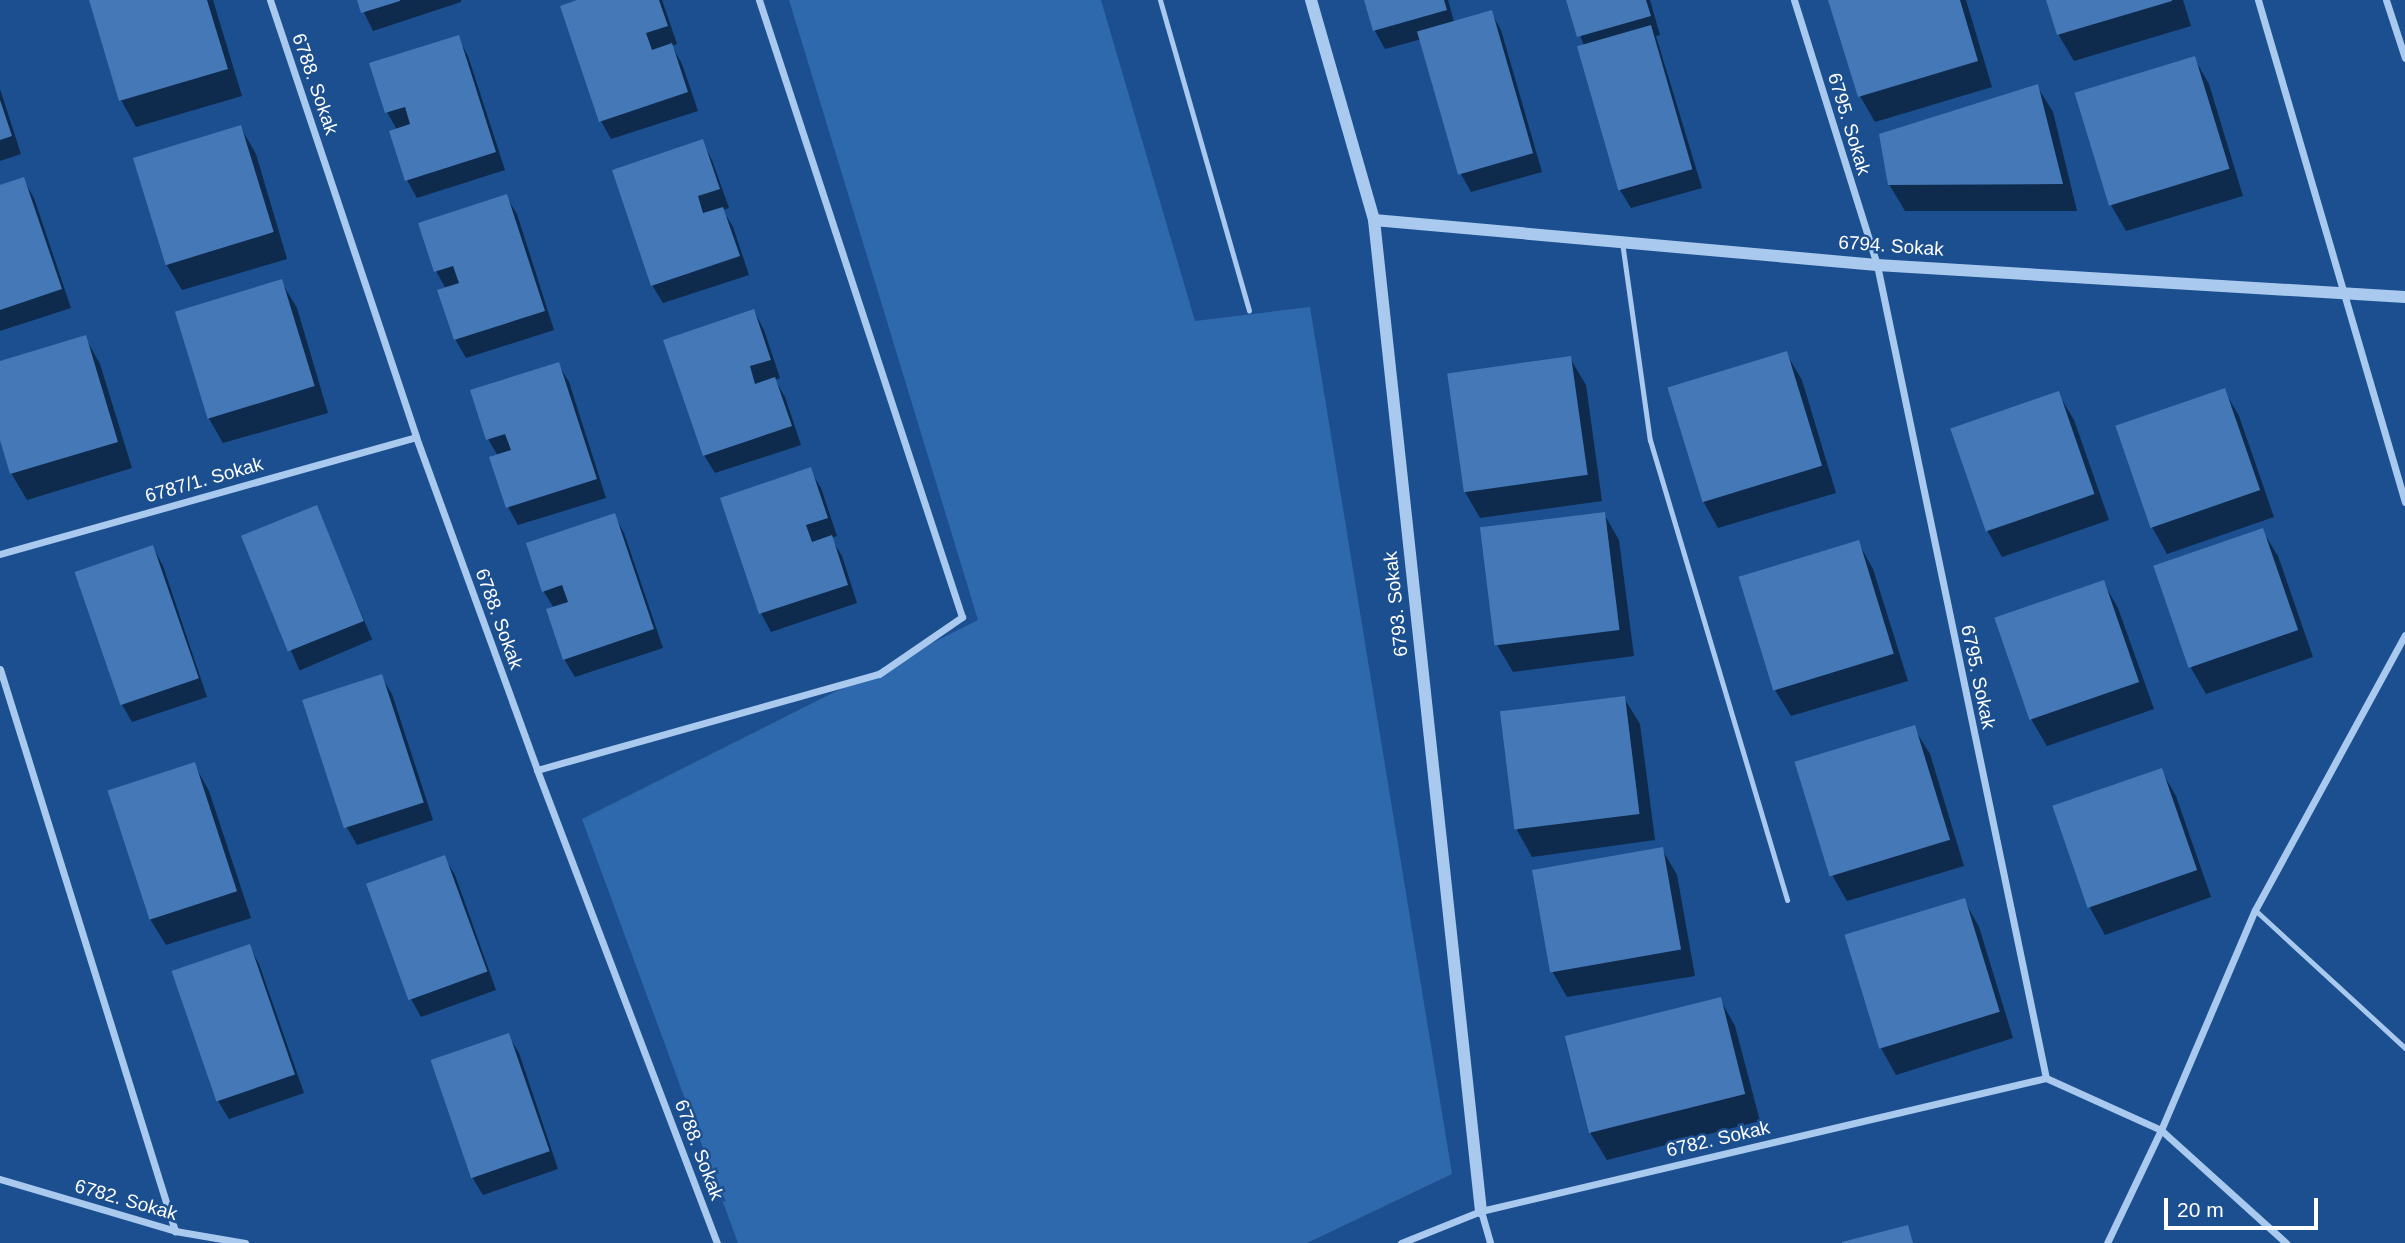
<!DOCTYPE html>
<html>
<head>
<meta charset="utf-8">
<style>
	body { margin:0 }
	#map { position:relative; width:2405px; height:1243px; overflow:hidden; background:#1b4f8f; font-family:Helvetica,sans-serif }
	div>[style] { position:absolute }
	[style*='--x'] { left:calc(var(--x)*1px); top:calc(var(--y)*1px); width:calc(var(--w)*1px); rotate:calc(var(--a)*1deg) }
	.green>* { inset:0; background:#2e69ad }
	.shadow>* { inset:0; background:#0007; transform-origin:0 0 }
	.building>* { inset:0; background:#4478b7; transform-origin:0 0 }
	.service>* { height:5px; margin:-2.5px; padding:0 2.5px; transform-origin:2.5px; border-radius:2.5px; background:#a9c9ee }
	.minor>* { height:7px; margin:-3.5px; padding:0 3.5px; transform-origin:3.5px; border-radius:3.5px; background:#a9c9ee }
	.tertiary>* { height:12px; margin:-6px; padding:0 6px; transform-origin:6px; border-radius:6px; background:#a9c9ee }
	span { translate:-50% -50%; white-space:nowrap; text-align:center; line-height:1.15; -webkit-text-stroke:5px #1b4f8f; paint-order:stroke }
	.street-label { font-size:19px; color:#fff }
	.scale { position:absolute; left:2164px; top:1198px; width:154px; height:32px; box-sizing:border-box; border:4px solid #fff; border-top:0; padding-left:9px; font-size:21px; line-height:24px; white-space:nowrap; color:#fff; -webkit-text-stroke:5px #1b4f8f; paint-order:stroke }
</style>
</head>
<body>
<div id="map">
	<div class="green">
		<i style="clip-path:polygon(789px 0,1101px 0,1195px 321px,1310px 307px,1452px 1174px,1307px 1243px,738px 1243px,582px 819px,978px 620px)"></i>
	</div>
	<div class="shadow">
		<i style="clip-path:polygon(91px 0,213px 0,242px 96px,136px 127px,121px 100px)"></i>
		<i style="clip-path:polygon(358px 0,461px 0,461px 2px,373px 31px)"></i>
		<i style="clip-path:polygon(583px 0,662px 0,677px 44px,672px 46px,682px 64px,698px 111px,611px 139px,601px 121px)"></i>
		<i style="clip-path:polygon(1366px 0,1448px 0,1454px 22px,1491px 12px,1501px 30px,1542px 172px,1471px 192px,1461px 174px,1422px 39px,1385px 49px,1375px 31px)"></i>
		<i style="clip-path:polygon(1568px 0,1650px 0,1660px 35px,1656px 36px,1702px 188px,1631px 208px,1620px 190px,1579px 47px,1584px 46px)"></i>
		<i style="clip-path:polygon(1830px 0,1966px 0,1992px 87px,1875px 122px,1860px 96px)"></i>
		<i style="clip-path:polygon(2048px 0,2183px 0,2191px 26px,2074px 61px,2058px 34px)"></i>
		<i style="clip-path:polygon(458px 37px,468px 56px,505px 170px,417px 198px,407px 180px,397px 130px,387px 112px)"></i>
		<i style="clip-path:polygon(2194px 58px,2209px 84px,2243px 196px,2126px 231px,2111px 205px,2076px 93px)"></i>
		<i style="clip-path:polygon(2037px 86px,2053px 112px,2077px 211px,1905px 211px,1889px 184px)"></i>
		<i style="clip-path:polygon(0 89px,21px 154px,0 161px)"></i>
		<i style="clip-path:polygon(241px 128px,256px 154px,287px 259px,182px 290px,166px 264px,136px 159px)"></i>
		<i style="clip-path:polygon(702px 141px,712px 160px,729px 208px,723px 210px,733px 227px,749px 275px,663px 303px,652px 285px)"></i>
		<i style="clip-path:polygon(23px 179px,34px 198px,71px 308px,0 331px,0 187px)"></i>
		<i style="clip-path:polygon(506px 196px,517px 214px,554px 330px,466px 358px,455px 339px,446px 289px,436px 271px)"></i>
		<i style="clip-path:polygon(281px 281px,297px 308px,328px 413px,223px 443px,208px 417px)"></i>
		<i style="clip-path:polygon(754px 311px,764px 330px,780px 378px,775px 380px,785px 397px,801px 445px,715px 473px,704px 455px)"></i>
		<i style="clip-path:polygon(85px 337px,100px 364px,132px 468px,27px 500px,11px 473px,0 434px,0 362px)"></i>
		<i style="clip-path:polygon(1786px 353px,1802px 380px,1836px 493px,1718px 528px,1703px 501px)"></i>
		<i style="clip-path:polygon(1570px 358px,1586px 385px,1602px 501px,1480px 518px,1465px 492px)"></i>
		<i style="clip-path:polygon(558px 364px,569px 382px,606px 498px,518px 525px,508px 507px,498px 456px,488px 439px)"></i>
		<i style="clip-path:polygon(2224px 390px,2239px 416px,2274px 517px,2167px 554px,2152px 527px,2117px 427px)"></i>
		<i style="clip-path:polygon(2058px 393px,2074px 420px,2109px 520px,2002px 557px,1987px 530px)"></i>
		<i style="clip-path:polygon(810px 470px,821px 488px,837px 536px,831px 538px,842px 556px,857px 603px,771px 632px,761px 613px)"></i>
		<i style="left:316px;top:507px;width:144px;height:79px;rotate:67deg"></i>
		<i style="clip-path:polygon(1604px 514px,1619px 540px,1634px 656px,1513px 672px,1497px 645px)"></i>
		<i style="clip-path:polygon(614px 515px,624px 533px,663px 648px,575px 677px,564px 659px,554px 608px,544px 592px,528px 544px)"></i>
		<i style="clip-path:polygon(2262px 530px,2278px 556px,2313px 657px,2206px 694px,2191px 668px)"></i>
		<i style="clip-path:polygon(1858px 542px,1873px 569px,1908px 681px,1791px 716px,1775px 690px)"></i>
		<i style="clip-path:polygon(153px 547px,163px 566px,207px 697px,132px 722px,121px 703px,77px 572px)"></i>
		<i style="clip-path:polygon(2103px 582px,2118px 608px,2154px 709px,2047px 746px,2031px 719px)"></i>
		<i style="clip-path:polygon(381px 676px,392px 694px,433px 820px,357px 845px,346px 826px)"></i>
		<i style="clip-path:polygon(1624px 698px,1640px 724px,1655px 840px,1532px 857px,1517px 830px)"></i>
		<i style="clip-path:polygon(1914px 728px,1930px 754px,1964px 866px,1847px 901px,1832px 875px)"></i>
		<i style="clip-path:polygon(194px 764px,209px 791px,251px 918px,166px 945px,150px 919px)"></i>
		<i style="clip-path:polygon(2161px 770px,2176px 796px,2211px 897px,2105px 935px,2090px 908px)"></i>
		<i style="clip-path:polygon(1662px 849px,1677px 875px,1695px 976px,1567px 997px,1552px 971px)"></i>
		<i style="clip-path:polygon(444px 857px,455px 875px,496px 990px,421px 1017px,411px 999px,369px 884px)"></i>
		<i style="clip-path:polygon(1964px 900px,1979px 927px,2013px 1038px,1896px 1075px,1881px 1048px)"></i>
		<i style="clip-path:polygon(249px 946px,259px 964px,304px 1093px,229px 1119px,218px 1101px)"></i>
		<i style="clip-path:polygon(1720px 999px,1735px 1026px,1760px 1121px,1607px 1160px,1591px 1134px,1567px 1039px)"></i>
		<i style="clip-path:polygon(508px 1035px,519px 1053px,558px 1169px,483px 1195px,472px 1177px)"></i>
	</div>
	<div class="building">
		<i style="clip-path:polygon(89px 0,207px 0,228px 69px,119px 101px)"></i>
		<i style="clip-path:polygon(357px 0,400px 0,400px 1px,361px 13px)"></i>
		<i style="clip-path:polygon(577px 0,659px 0,668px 26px,646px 33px,652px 50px,672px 43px,688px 92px,599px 122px,560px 6px)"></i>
		<i style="clip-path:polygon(1364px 0,1444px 0,1447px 10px,1373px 31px)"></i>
		<i style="clip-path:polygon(1566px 0,1646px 0,1651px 16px,1577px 37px)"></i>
		<i style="clip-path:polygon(1828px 0,1960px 0,1978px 61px,1858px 97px)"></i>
		<i style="clip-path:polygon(2046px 0,2172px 0,2172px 1px,2057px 35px)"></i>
		<i style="left:1492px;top:10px;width:149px;height:78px;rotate:74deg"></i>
		<i style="left:1651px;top:25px;width:150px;height:77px;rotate:74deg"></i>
		<i style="clip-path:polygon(459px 35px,496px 152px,405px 181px,389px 131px,410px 124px,405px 107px,385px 113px,369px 63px)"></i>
		<i style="left:2195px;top:56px;width:118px;height:126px;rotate:73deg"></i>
		<i style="clip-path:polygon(2038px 84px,2063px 184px,1888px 185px,1879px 134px)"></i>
		<i style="clip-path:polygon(0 100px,12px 136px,0 140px)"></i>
		<i style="left:241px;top:125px;width:112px;height:113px;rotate:73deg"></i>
		<i style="clip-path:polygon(703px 139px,720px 189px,698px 196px,703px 213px,723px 207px,740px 256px,651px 286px,612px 170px)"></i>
		<i style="clip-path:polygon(24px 177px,62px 289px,0 310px,0 185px)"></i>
		<i style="clip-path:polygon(507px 194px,545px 311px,454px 340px,437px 290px,459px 283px,453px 266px,434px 272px,418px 223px)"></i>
		<i style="left:282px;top:279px;width:112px;height:112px;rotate:73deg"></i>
		<i style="clip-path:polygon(754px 309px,771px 360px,750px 366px,755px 384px,775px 377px,792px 426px,703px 456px,663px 340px)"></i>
		<i style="clip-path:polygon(86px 335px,118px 442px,10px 474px,0 440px,0 361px)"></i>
		<i style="left:1787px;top:351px;width:120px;height:125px;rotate:73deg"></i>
		<i style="left:1571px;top:356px;width:120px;height:125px;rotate:82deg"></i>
		<i style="clip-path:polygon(559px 362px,597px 479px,506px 508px,489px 457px,511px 450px,505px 434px,486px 440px,470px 390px)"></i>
		<i style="left:2225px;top:388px;width:108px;height:116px;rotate:71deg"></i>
		<i style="left:2059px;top:391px;width:109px;height:115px;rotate:71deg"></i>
		<i style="clip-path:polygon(811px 467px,828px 518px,806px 525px,812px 542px,832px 535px,848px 585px,759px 614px,720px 498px)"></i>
		<i style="left:317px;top:505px;width:125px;height:82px;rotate:68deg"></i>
		<i style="left:1605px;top:512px;width:119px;height:126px;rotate:83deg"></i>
		<i style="clip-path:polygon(615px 513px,654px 629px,563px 660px,546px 609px,568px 602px,562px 585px,542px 592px,526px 543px)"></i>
		<i style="left:2263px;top:528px;width:108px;height:116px;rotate:71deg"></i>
		<i style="left:1859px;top:540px;width:119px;height:126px;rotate:73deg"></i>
		<i style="left:153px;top:545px;width:141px;height:83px;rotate:71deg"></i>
		<i style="left:2104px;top:580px;width:108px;height:116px;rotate:71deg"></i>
		<i style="left:382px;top:674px;width:135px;height:84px;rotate:72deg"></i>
		<i style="left:1625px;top:696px;width:119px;height:126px;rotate:83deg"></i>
		<i style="left:1915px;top:725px;width:120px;height:126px;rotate:73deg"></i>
		<i style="left:195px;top:762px;width:136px;height:92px;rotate:72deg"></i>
		<i style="left:2162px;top:768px;width:108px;height:116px;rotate:71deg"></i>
		<i style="left:1663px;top:847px;width:104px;height:133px;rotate:80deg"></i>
		<i style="left:445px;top:855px;width:124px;height:84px;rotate:70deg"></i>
		<i style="left:1965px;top:898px;width:119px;height:126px;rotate:73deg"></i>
		<i style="left:250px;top:944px;width:138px;height:83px;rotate:71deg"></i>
		<i style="left:1721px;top:997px;width:100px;height:161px;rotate:76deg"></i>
		<i style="left:509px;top:1033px;width:125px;height:83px;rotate:71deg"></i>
		<i style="clip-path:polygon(1908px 1225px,1913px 1243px,1842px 1243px,1842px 1242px)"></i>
	</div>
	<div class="service">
		<i style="--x:1160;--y:0;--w:323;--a:74"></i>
		<i style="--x:1622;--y:242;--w:200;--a:82"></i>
		<i style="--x:1650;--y:440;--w:480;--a:73.4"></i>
		<i style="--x:2255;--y:910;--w:204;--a:42.6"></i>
	</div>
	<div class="minor">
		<i style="--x:270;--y:0;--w:461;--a:71.5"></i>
		<i style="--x:416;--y:437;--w:354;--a:70"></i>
		<i style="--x:537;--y:770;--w:506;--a:69.17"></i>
		<i style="--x:1794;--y:0;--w:278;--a:72.6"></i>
		<i style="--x:1877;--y:265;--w:830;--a:78.26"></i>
		<i style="--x:2046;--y:1078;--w:126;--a:24.3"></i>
		<i style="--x:2161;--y:1130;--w:169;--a:42.1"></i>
		<i style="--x:2258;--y:0;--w:523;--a:73.68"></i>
		<i style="--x:2386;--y:0;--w:61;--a:71.9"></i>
		<i style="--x:0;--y:554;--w:432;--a:-15.7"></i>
		<i style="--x:0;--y:669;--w:589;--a:72.7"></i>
		<i style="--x:537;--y:770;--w:355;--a:-15.7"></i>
		<i style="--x:879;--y:674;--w:101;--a:-34.5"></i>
		<i style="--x:962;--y:617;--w:650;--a:-108.21"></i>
		<i style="--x:0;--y:1179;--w:183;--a:16.5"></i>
		<i style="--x:175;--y:1231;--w:71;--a:9.7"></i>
		<i style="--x:1481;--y:1211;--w:33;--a:74"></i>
		<i style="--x:1401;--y:1243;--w:86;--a:-21.8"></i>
		<i style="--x:1481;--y:1211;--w:580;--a:-13.25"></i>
		<i style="--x:2107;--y:1243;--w:125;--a:-64.5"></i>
		<i style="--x:2161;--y:1130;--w:239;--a:-66.9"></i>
		<i style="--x:2255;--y:910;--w:313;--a:-61.4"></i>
	</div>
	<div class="tertiary">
		<i style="--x:1311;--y:0;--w:229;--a:74"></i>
		<i style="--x:1374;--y:220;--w:997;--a:83.84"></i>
		<i style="--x:1374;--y:220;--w:505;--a:5.11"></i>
		<i style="--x:1877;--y:265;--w:529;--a:3.47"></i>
	</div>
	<div class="street-label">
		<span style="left:315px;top:84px;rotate:71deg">6788. Sokak</span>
		<span style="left:1849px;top:124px;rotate:73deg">6795. Sokak</span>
		<span style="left:1891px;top:246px;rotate:4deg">6794. Sokak</span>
		<span style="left:204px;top:480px;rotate:-16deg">6787/1. Sokak</span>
		<span style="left:1396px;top:604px;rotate:-96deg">6793. Sokak</span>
		<span style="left:499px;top:619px;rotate:70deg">6788. Sokak</span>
		<span style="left:1978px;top:677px;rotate:78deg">6795. Sokak</span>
		<span style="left:1718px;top:1139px;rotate:-13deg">6782. Sokak</span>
		<span style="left:699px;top:1150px;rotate:69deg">6788. Sokak</span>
		<span style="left:126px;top:1200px;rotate:16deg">6782. Sokak</span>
	</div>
	<div class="scale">20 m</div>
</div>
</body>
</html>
